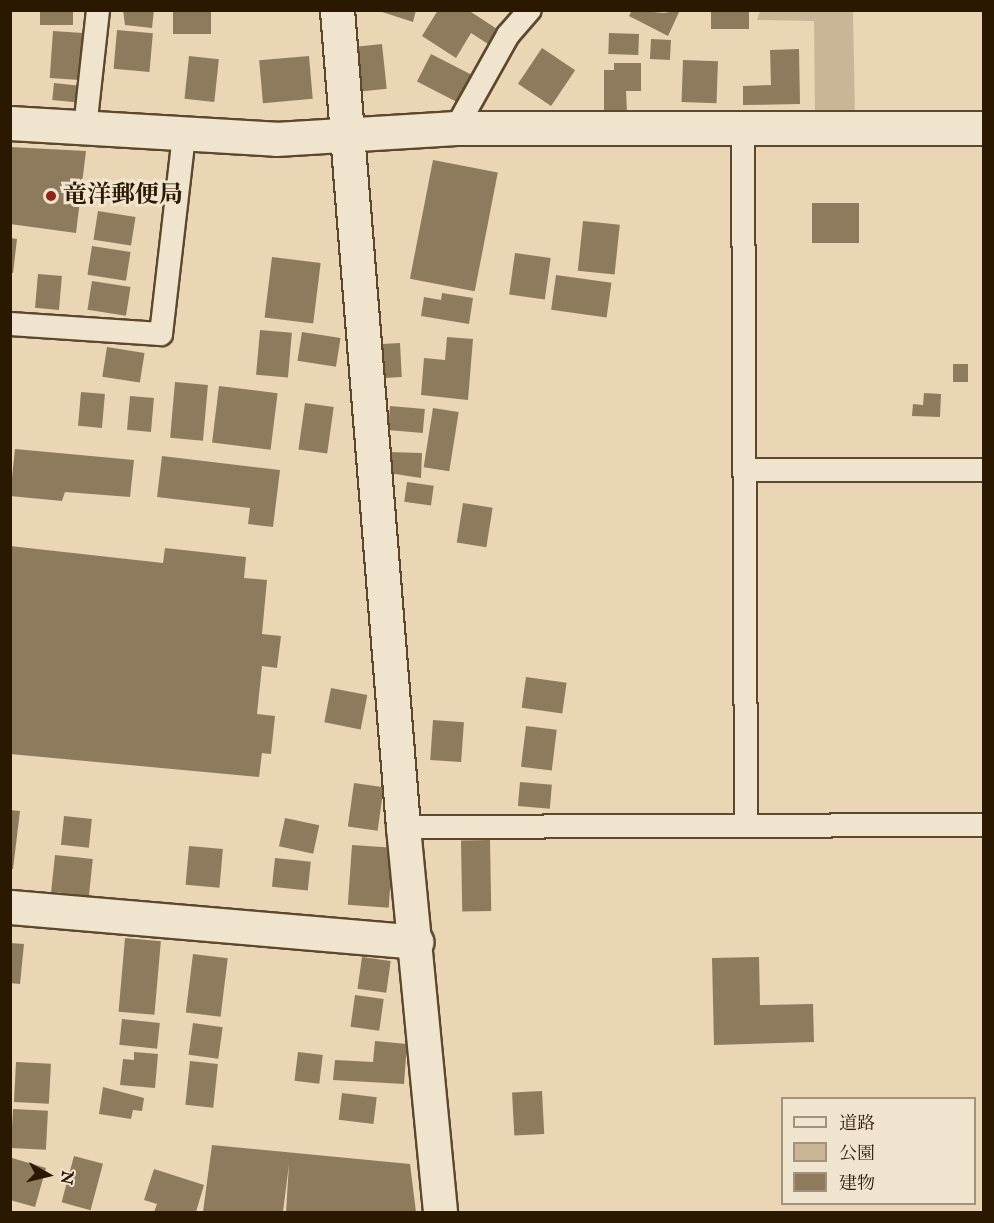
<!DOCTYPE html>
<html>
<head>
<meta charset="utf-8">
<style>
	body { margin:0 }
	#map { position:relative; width:994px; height:1223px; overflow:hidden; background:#ead6b5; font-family:"IM FELL English","Noto Serif JP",serif }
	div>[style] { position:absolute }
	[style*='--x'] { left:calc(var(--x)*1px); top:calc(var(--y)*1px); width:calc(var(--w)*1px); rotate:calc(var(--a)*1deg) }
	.green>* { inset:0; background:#cab696 }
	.building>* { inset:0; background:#8e7b5e; transform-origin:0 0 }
	.roads { filter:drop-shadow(2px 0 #5b482d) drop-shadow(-2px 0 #5b482d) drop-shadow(0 2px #5b482d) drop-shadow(0 -2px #5b482d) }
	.street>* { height:22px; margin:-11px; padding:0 11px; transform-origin:11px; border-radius:11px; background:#f1e4cf }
	.secondary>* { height:33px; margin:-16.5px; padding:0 16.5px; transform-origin:16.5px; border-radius:16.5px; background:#f1e4cf }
	.dots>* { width:16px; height:16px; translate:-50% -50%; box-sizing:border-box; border:3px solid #f1e4cf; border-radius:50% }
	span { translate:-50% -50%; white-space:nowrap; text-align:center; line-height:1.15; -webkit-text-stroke:6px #f1e4cf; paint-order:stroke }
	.poi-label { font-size:24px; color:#2b1800; font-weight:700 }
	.left { translate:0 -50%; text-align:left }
	.frame { position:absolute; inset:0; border:12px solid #2b1800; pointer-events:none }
	.legend { position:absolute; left:781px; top:1097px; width:195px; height:108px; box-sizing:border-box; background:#f1e4cf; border:2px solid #a2927c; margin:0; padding:8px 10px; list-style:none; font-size:18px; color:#2b1800 }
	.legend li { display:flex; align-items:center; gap:12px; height:30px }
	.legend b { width:30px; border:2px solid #a2927c }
	.north { position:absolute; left:18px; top:1145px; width:60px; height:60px; -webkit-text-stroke:4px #f1e4cf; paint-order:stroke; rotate:98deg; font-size:16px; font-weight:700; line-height:24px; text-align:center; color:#2b1800 }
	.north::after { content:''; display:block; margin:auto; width:21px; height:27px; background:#2b1800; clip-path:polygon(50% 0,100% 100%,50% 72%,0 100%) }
</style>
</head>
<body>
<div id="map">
	<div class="green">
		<i style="clip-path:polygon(760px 11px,853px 11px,855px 116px,815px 119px,814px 21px,757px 20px)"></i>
	</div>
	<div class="building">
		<i style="left:40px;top:10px;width:33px;height:15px"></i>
		<i style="clip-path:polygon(123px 10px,154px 10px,152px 28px,125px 25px)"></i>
		<i style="left:173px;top:10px;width:38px;height:24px"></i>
		<i style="clip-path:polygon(376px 10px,416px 10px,413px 22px)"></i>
		<i style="clip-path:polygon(438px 10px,468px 10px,497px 29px,488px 44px,471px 33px,456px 58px,422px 36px)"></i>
		<i style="clip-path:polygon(632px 10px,664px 13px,680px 10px,668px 36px,629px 16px)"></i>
		<i style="left:711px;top:10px;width:38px;height:19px"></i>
		<i style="left:117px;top:30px;width:36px;height:39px;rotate:5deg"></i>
		<i style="left:53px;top:31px;width:30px;height:47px;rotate:4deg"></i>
		<i style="left:609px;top:33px;width:30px;height:21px;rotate:2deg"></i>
		<i style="left:651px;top:39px;width:20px;height:20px;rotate:3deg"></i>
		<i style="left:382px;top:44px;width:45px;height:31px;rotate:84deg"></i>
		<i style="left:542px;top:48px;width:40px;height:43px;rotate:34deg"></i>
		<i style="clip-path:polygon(799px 49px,800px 104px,743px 105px,743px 86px,771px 85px,770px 50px)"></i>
		<i style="left:431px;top:54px;width:45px;height:31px;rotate:27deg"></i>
		<i style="left:189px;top:56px;width:30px;height:43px;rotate:6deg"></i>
		<i style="left:309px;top:56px;width:43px;height:50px;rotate:85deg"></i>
		<i style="left:683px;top:60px;width:35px;height:42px;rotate:2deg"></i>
		<i style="clip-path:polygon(614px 63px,641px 63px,641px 91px,626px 91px,627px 112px,604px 112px,604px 70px,614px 70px)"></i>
		<i style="left:54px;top:83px;width:28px;height:17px;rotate:6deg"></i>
		<i style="clip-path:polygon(10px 147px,86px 151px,76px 233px,10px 224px)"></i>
		<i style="left:433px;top:160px;width:66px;height:121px;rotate:11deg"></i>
		<i style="left:812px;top:203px;width:47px;height:40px"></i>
		<i style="left:98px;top:211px;width:38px;height:29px;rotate:9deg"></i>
		<i style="left:583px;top:221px;width:37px;height:50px;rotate:6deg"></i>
		<i style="clip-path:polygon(10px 238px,17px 239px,13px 273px,10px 273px)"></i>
		<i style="left:92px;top:246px;width:39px;height:29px;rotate:9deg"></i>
		<i style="left:515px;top:253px;width:36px;height:42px;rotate:8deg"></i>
		<i style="left:272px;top:257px;width:49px;height:61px;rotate:7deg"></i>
		<i style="left:38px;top:274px;width:24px;height:34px;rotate:5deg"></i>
		<i style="left:556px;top:275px;width:56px;height:35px;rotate:8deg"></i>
		<i style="left:92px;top:281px;width:39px;height:29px;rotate:9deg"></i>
		<i style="clip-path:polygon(442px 293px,473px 298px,469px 324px,421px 316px,424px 297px,441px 300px)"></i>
		<i style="left:260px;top:330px;width:32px;height:45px;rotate:5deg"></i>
		<i style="left:302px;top:332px;width:39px;height:29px;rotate:9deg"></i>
		<i style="clip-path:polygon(447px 337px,473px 339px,468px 400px,421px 395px,424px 358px,445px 360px)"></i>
		<i style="left:400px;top:343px;width:34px;height:23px;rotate:87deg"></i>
		<i style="left:107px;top:347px;width:38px;height:30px;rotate:9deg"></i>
		<i style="left:953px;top:364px;width:15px;height:18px"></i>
		<i style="left:175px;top:382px;width:33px;height:56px;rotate:5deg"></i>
		<i style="left:219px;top:386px;width:59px;height:57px;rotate:7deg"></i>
		<i style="left:81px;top:392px;width:24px;height:34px;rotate:5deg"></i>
		<i style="clip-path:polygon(924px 393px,941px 394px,940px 417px,912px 416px,913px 404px,923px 405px)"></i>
		<i style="left:130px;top:396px;width:24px;height:34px;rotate:5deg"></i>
		<i style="left:305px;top:403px;width:29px;height:47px;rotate:8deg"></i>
		<i style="left:390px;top:406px;width:35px;height:24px;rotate:5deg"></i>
		<i style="left:433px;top:408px;width:26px;height:60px;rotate:9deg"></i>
		<i style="clip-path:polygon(15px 449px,134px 460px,130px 497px,65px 492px,62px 501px,10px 496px)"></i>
		<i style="clip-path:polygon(388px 452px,422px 453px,421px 478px,389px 473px)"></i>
		<i style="clip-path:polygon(162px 456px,280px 470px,273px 527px,248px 524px,250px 508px,157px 497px)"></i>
		<i style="left:407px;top:482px;width:27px;height:20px;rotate:8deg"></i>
		<i style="left:463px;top:503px;width:30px;height:40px;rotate:9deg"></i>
		<i style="clip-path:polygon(10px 546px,163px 563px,165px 548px,246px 557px,244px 578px,267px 580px,262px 634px,281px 636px,277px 668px,262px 666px,257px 714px,275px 716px,271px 754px,262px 753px,259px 777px,10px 754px)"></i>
		<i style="left:526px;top:677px;width:41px;height:31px;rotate:8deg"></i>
		<i style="left:331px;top:688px;width:37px;height:35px;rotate:11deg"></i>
		<i style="left:433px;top:720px;width:31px;height:40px;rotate:4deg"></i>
		<i style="left:526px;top:726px;width:31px;height:41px;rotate:7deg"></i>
		<i style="left:520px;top:782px;width:32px;height:24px;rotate:5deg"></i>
		<i style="left:354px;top:783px;width:30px;height:44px;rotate:8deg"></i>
		<i style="clip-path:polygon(10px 810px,20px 811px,13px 869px,10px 869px)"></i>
		<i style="left:64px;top:816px;width:28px;height:29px;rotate:6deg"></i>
		<i style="left:285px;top:818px;width:35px;height:29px;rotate:12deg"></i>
		<i style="left:490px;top:840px;width:71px;height:29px;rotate:89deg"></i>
		<i style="left:352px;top:845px;width:41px;height:60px;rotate:4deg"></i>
		<i style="left:189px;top:846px;width:34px;height:39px;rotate:5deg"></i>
		<i style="left:55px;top:855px;width:38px;height:37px;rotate:6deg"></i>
		<i style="left:275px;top:858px;width:36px;height:29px;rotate:6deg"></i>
		<i style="left:125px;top:938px;width:36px;height:74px;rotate:5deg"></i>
		<i style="clip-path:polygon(10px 943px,24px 944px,20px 984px,10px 983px)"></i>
		<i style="left:193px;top:954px;width:35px;height:59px;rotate:7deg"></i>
		<i style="left:362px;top:957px;width:29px;height:32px;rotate:8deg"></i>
		<i style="clip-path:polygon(759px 957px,760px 1005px,813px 1004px,814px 1042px,714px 1045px,712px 958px)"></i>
		<i style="left:355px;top:995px;width:29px;height:32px;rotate:8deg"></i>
		<i style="left:122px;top:1019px;width:38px;height:26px;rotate:6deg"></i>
		<i style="left:193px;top:1023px;width:30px;height:32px;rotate:8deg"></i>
		<i style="clip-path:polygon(375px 1041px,407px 1044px,404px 1084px,333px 1080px,335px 1060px,373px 1062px)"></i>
		<i style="clip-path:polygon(134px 1052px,158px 1054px,155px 1088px,120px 1085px,123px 1059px,134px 1060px)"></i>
		<i style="left:298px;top:1052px;width:25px;height:29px;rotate:7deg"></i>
		<i style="left:190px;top:1061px;width:28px;height:44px;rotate:6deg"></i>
		<i style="left:16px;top:1062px;width:35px;height:40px;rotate:3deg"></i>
		<i style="clip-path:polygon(103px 1087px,144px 1098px,142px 1111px,133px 1110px,131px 1119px,99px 1114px)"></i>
		<i style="left:542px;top:1091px;width:43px;height:30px;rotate:87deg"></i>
		<i style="left:342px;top:1093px;width:35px;height:27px;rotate:7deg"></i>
		<i style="left:13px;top:1109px;width:35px;height:39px;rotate:3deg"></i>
		<i style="clip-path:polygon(212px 1145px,410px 1164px,416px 1212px,286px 1212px,289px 1164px,283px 1212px,203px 1212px)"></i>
		<i style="left:74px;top:1156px;width:30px;height:48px;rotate:15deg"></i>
		<i style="clip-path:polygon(12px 1158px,46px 1168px,35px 1207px,10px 1200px)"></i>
		<i style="clip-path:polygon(154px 1169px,204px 1185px,196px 1212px,154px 1212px,157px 1204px,144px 1200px)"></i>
	</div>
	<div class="roads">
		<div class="street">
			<i style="--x:85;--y:128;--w:119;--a:-83.7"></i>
			<i style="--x:456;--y:128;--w:107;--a:-60.8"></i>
			<i style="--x:508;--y:35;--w:33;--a:-49"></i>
			<i style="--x:743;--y:128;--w:698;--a:89.75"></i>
			<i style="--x:10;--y:324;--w:151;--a:3.8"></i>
			<i style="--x:161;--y:334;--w:200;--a:-83.4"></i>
			<i style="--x:744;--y:470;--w:240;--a:0"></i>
			<i style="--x:403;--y:827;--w:581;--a:-0.2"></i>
		</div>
		<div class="secondary">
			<i style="--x:337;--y:10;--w:820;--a:85.38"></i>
			<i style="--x:403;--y:827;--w:387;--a:84.5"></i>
			<i style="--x:10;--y:123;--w:266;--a:3.4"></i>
			<i style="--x:276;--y:139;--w:180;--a:-3.5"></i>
			<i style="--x:456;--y:128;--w:528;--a:0"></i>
			<i style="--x:10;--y:907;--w:408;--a:4.9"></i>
		</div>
	</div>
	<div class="dots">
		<i style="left:51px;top:196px;background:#8f2418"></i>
	</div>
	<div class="poi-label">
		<span class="left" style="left:63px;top:196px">竜洋郵便局</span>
	</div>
	<div class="frame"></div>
	<ul class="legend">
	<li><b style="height:8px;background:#f1e4cf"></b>道路</li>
	<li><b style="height:16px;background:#cab696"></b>公園</li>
	<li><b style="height:16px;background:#8e7b5e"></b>建物</li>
	</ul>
	<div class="north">N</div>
</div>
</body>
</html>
